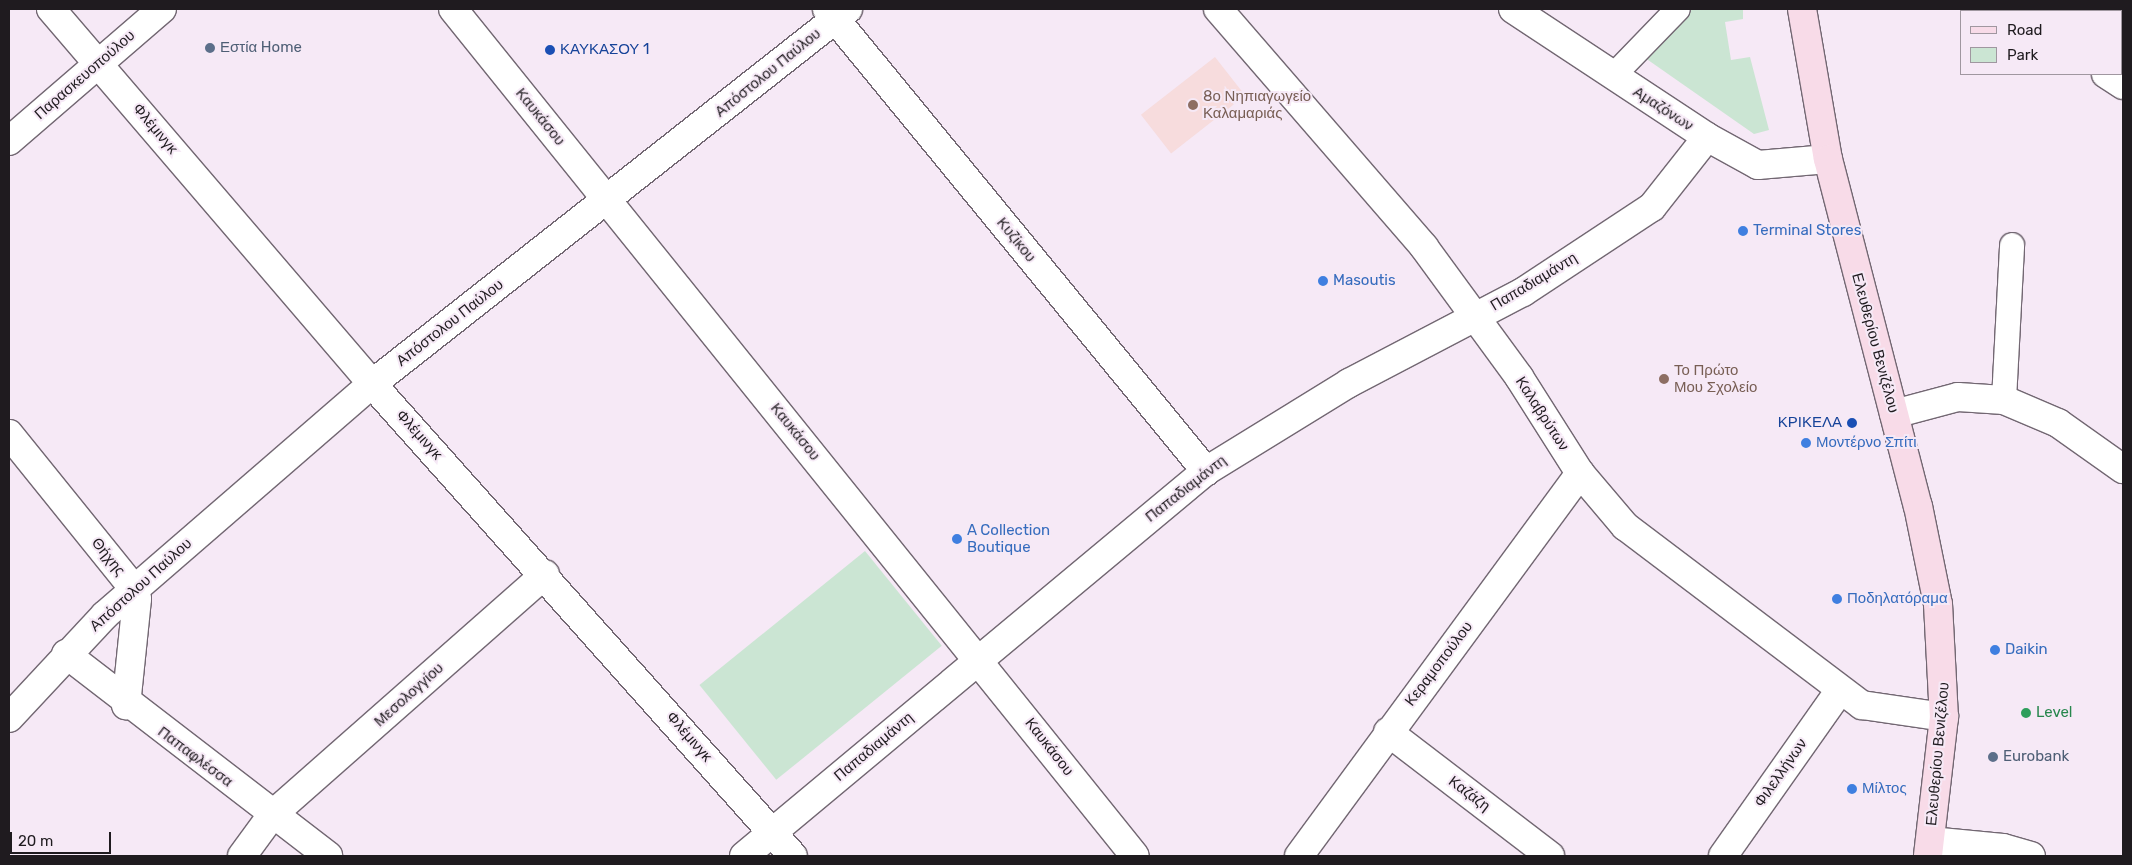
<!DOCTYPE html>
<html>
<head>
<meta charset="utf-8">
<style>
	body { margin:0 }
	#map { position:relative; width:2132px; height:865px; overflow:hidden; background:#f6e9f6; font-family:Rubik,sans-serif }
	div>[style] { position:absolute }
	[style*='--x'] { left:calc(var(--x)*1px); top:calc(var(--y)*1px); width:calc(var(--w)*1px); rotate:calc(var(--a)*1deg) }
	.education>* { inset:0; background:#f7dcdd; transform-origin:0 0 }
	.green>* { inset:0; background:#cbe5d3; transform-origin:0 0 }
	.roads { filter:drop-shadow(1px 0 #726772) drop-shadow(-1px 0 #726772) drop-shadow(0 1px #726772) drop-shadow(0 -1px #726772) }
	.pedestrian>* { height:24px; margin:-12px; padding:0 12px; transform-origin:12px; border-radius:12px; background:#fff }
	.minor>* { height:28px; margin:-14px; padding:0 14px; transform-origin:14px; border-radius:14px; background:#fff }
	.tertiary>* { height:28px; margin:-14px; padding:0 14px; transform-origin:14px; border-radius:14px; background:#fff }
	.secondary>* { height:28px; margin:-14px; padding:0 14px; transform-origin:14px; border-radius:14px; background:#fff }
	.primary>* { height:28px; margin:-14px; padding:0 14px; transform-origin:14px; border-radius:14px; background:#f8dbe8 }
	.dots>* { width:14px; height:14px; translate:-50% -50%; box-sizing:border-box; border:2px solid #f6e9f6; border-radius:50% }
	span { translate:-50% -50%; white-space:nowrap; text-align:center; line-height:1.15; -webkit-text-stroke:4px #f6e9f6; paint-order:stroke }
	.service-label { font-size:15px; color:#4e5e75 }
	.left { translate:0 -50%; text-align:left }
	.transit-label { font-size:15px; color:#164399 }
	.right { translate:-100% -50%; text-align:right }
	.street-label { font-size:15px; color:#1f1b1f }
	.education-label { font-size:15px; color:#785e54 }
	.shop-label { font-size:15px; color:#366cbe }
	.leisure-label { font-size:15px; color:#27864d }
	.frame { position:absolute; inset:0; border:10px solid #1f1b1f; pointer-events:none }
	.legend { position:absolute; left:1960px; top:10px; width:162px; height:65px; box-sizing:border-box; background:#f6e9f6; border:1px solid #a097a0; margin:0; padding:6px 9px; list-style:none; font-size:15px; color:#1f1b1f }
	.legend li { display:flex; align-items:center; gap:10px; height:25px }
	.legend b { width:25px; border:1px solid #a097a0 }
	.scale { position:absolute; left:10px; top:832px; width:101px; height:22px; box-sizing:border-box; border:2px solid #1f1b1f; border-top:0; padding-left:6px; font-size:15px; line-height:18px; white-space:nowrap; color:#1f1b1f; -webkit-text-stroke:4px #f6e9f6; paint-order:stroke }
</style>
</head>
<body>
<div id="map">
	<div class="education">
		<i style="left:1215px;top:57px;width:49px;height:94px;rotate:52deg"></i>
	</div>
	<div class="green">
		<i style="clip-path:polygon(1668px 9px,1743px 9px,1743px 19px,1725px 22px,1731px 60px,1750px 57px,1769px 130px,1754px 134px,1638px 53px)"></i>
		<i style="left:865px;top:551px;width:122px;height:213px;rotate:51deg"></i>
	</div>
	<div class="roads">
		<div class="pedestrian">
			<i style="--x:1613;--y:76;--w:93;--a:-45.9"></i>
			<i style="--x:2004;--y:400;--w:155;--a:-87"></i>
		</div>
		<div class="minor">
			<i style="--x:51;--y:9;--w:494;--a:49.4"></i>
			<i style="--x:372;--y:384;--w:632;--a:48.27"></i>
			<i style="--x:827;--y:9;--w:598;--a:50.64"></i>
			<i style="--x:1218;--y:9;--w:315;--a:49.1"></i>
			<i style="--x:1424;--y:247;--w:161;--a:53.8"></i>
			<i style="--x:1519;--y:377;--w:114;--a:57.6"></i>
			<i style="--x:1580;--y:473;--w:70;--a:49.7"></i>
			<i style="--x:1625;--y:526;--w:297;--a:37.1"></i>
			<i style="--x:1862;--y:705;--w:83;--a:8.3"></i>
			<i style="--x:1513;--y:9;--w:232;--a:33.4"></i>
			<i style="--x:1707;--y:137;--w:58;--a:28.8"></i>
			<i style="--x:1758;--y:165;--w:70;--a:-4.9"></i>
			<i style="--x:2077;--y:11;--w:2;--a:-63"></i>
			<i style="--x:1894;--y:414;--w:66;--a:-14.9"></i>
			<i style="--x:1958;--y:397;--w:46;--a:3.7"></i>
			<i style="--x:2004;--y:400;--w:59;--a:23.1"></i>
			<i style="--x:2058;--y:423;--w:80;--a:35.3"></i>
			<i style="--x:1388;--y:732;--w:204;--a:37.4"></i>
			<i style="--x:1930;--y:841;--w:73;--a:5.5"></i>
			<i style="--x:2003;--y:848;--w:29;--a:16"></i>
			<i style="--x:242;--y:856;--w:51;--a:-53.8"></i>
			<i style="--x:272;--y:815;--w:364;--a:-41.4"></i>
			<i style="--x:744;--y:856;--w:601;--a:-39.81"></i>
			<i style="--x:1206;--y:471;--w:168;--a:-31.6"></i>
			<i style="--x:1349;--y:383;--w:196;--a:-27.6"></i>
			<i style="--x:1523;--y:292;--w:154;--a:-33.4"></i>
			<i style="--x:1652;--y:207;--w:89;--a:-51.8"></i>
			<i style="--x:1299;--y:856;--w:475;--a:-53.7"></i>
			<i style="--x:1723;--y:856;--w:203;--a:-54.8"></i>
		</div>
		<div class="tertiary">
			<i style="--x:9;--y:141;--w:202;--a:-40.8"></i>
			<i style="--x:9;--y:434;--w:199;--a:51.1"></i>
			<i style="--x:134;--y:589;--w:10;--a:73"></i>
			<i style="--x:137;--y:599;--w:107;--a:95.9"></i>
			<i style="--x:66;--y:654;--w:331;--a:37.6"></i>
		</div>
		<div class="secondary">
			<i style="--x:453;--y:9;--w:1087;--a:51.16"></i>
			<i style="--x:2009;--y:9;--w:4;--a:27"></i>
			<i style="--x:2106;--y:74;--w:20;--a:33"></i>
			<i style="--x:9;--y:718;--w:141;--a:-47"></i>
			<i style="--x:105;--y:615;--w:353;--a:-40.9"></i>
			<i style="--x:372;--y:384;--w:606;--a:-38.23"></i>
		</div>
		<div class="primary">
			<i style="--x:1802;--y:9;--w:152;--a:80.2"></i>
			<i style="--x:1828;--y:159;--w:358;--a:75.5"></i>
			<i style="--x:1918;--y:506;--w:100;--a:78.5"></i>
			<i style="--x:1938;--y:604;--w:113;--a:87"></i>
			<i style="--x:1944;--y:717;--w:140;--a:96.6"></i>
		</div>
	</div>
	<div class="dots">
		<i style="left:210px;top:48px;background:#5c6f8a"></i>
		<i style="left:550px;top:50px;background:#1a4fb4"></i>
		<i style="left:1193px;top:105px;background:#8d6e63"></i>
		<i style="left:1743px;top:231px;background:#3f7fe0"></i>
		<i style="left:1323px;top:281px;background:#3f7fe0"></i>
		<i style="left:1664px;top:379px;background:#8d6e63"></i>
		<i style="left:1852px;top:423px;background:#1a4fb4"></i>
		<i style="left:1806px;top:443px;background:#3f7fe0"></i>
		<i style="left:957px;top:539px;background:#3f7fe0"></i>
		<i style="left:1837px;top:599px;background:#3f7fe0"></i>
		<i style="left:1995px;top:650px;background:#3f7fe0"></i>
		<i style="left:2026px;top:713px;background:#2e9e5b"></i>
		<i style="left:1993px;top:757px;background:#5c6f8a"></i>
		<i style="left:1852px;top:789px;background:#3f7fe0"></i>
	</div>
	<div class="service-label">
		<span class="left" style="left:220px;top:48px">Εστία Home</span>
		<span class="left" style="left:2003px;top:757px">Eurobank</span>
	</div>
	<div class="transit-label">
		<span class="left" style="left:560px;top:50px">ΚΑΥΚΑΣΟΥ 1</span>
		<span class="right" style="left:1842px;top:423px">ΚΡΙΚΕΛΑ</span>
	</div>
	<div class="street-label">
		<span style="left:768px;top:73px;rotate:-39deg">Απόστολου Παύλου</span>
		<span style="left:85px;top:75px;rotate:-41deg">Παρασκευοπούλου</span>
		<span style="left:1663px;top:109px;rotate:33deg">Αμαζόνων</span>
		<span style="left:540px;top:117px;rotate:51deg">Καυκάσου</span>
		<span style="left:155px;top:129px;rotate:50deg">Φλέμινγκ</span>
		<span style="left:1016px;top:240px;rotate:51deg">Κυζίκου</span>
		<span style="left:1534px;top:282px;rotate:-31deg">Παπαδιαμάντη</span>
		<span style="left:450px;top:323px;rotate:-38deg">Απόστολου Παύλου</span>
		<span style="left:1875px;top:343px;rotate:75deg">Ελευθερίου Βενιζέλου</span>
		<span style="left:1542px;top:414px;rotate:57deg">Καλαβρύτων</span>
		<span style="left:795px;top:432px;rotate:51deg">Καυκάσου</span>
		<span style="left:419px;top:435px;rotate:48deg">Φλέμινγκ</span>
		<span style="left:1186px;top:489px;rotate:-38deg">Παπαδιαμάντη</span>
		<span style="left:108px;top:557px;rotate:51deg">Θήχης</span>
		<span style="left:141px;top:585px;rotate:-42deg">Απόστολου Παύλου</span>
		<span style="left:1439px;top:664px;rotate:-53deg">Κεραμοπούλου</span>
		<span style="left:409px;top:695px;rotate:-42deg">Μεσολογγίου</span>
		<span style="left:689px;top:737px;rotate:49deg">Φλέμινγκ</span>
		<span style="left:874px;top:747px;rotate:-40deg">Παπαδιαμάντη</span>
		<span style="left:1049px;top:747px;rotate:52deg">Καυκάσου</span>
		<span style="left:1938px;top:754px;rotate:-85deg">Ελευθερίου Βενιζέλου</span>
		<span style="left:195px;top:757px;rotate:37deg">Παπαφλέσσα</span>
		<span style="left:1781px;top:773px;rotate:-55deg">Φιλελλήνων</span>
		<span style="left:1469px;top:794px;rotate:37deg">Καζάζη</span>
	</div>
	<div class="education-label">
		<span class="left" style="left:1203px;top:105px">8ο Νηπιαγωγείο<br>Καλαμαριάς</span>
		<span class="left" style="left:1674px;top:379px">Το Πρώτο<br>Μου Σχολείο</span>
	</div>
	<div class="shop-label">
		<span class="left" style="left:1753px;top:231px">Terminal Stores</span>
		<span class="left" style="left:1333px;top:281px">Masoutis</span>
		<span class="left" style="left:1816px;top:443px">Μοντέρνο Σπίτι</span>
		<span class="left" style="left:967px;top:539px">A Collection<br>Boutique</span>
		<span class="left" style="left:1847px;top:599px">Ποδηλατόραμα</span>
		<span class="left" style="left:2005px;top:650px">Daikin</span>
		<span class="left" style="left:1862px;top:789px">Μίλτος</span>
	</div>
	<div class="leisure-label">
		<span class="left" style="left:2036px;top:713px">Level</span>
	</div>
	<div class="frame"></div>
	<ul class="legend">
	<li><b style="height:6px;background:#f8dbe8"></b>Road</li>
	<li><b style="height:14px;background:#cbe5d3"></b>Park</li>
	</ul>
	<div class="scale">20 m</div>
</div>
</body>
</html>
